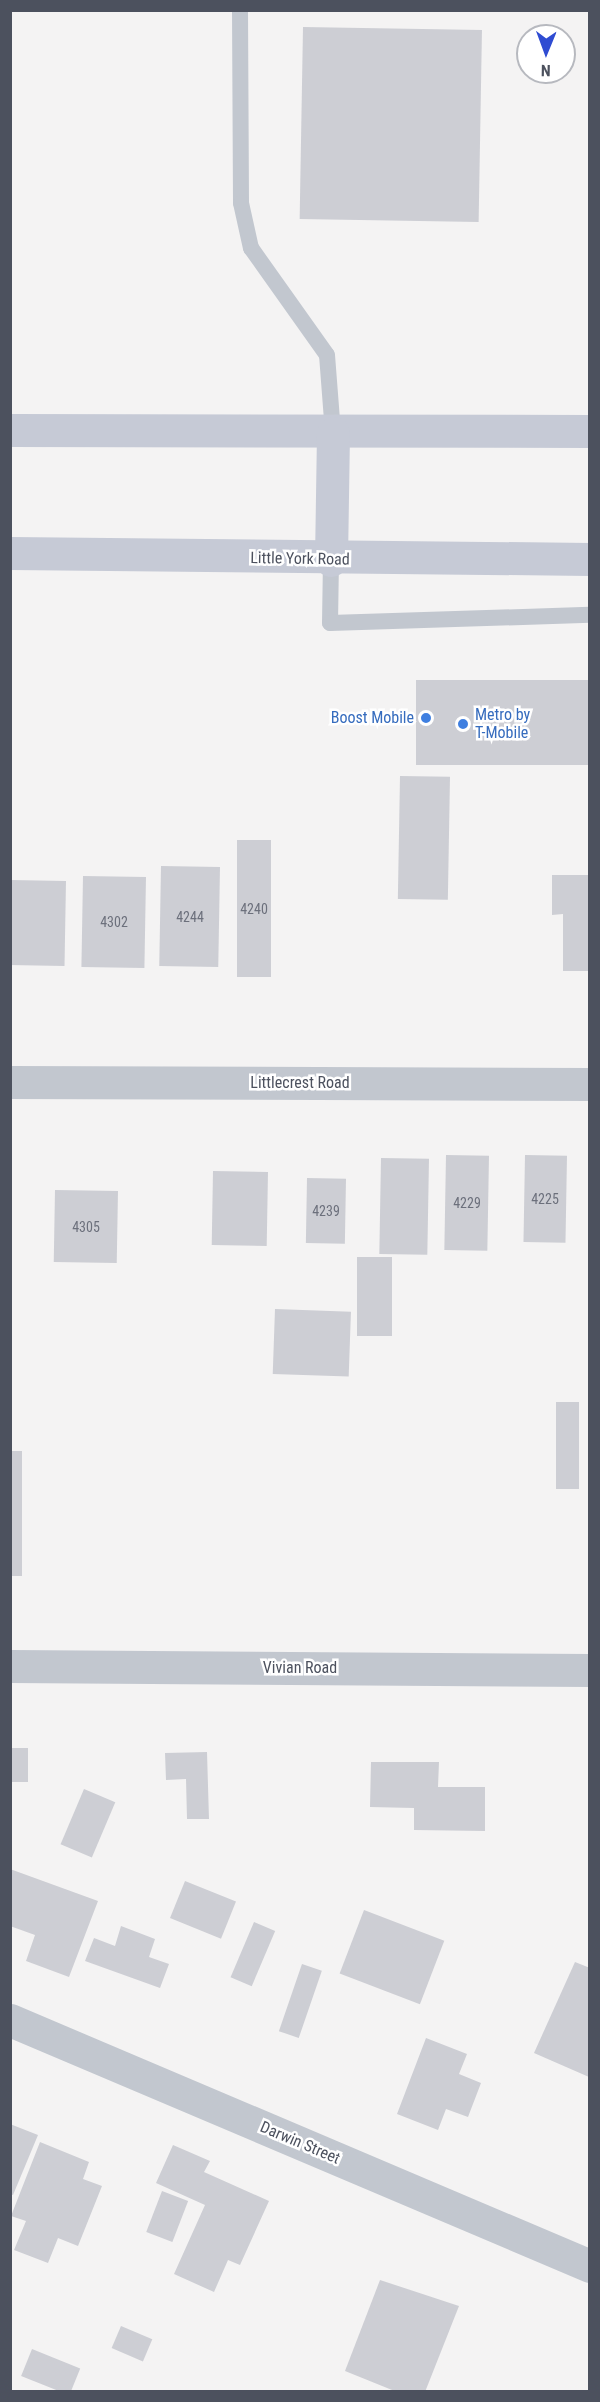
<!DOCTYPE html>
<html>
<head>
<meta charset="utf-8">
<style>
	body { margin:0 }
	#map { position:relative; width:600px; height:2402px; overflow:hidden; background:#f4f3f3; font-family:"Roboto Condensed",sans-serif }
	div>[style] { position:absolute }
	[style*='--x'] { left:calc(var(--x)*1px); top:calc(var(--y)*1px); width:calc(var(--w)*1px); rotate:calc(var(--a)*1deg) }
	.building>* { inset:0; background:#cdced4; transform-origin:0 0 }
	.lane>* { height:16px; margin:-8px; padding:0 8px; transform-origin:8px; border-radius:8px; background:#c2c7cf }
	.street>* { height:33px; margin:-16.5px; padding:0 16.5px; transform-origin:16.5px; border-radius:16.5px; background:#c2c7cf }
	.secondary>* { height:33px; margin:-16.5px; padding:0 16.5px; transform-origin:16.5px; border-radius:16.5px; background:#c6cad6 }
	.dots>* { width:16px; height:16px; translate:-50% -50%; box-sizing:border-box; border:3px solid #fff; border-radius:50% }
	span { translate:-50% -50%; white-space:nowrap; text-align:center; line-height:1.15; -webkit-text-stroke:5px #fff; paint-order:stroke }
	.number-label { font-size:14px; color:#6c707c }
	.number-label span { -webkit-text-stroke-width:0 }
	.street-label { font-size:16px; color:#4c515e }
	.shop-label { font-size:16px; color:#366cbe }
	.left { translate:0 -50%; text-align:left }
	.right { translate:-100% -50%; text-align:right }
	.frame { position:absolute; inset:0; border:12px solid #4c515e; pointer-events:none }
	.north { position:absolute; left:516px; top:24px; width:60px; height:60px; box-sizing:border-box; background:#fff; border:2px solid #b7b9bf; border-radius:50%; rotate:181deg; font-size:16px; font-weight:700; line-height:24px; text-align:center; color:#4c515e }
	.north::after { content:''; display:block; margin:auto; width:21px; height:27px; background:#2f4cd2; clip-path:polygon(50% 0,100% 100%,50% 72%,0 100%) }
</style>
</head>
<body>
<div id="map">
	<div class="building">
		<i style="left:303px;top:27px;width:179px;height:192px;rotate:1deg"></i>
		<i style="left:416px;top:680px;width:174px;height:85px"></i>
		<i style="left:400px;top:776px;width:50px;height:123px;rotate:1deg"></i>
		<i style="left:271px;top:840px;width:137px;height:34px;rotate:90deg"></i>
		<i style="left:161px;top:866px;width:59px;height:100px;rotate:1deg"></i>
		<i style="clip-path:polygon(552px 875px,590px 875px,590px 971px,563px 971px,563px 914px,552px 915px)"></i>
		<i style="left:83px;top:876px;width:63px;height:91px;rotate:1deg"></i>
		<i style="left:10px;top:880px;width:56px;height:85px;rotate:1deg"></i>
		<i style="left:446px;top:1155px;width:43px;height:95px;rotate:1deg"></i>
		<i style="left:525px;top:1155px;width:42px;height:87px;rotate:1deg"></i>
		<i style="left:381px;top:1158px;width:48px;height:96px;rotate:1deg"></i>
		<i style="left:213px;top:1171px;width:55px;height:74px;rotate:1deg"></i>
		<i style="left:307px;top:1178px;width:39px;height:65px;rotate:1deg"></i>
		<i style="left:55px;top:1190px;width:63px;height:72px;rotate:1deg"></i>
		<i style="left:357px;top:1257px;width:35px;height:79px"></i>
		<i style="left:275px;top:1309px;width:76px;height:65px;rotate:2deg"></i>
		<i style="left:556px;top:1402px;width:23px;height:87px"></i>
		<i style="left:10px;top:1451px;width:12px;height:125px"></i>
		<i style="left:10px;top:1748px;width:18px;height:34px"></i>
		<i style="clip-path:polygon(207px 1752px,209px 1819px,187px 1819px,186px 1779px,166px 1780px,165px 1753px)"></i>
		<i style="clip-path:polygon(371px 1762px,439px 1762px,438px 1787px,485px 1787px,485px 1831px,414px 1830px,414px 1808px,370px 1807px)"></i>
		<i style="left:84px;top:1789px;width:34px;height:60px;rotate:23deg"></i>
		<i style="clip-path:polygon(10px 1869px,98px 1901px,69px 1977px,26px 1961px,35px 1935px,10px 1926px)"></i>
		<i style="left:185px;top:1881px;width:55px;height:40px;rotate:22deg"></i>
		<i style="left:364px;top:1910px;width:86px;height:68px;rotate:21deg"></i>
		<i style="left:254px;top:1922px;width:23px;height:60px;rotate:23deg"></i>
		<i style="clip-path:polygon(121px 1926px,155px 1939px,149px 1957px,169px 1964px,160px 1988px,85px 1961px,94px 1938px,115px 1946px)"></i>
		<i style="clip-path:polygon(575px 1962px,590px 1968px,589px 2077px,534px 2053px)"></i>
		<i style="left:302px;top:1964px;width:21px;height:71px;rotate:19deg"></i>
		<i style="clip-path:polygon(426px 2038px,467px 2054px,459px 2074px,481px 2083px,468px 2117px,446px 2109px,438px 2130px,397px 2114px)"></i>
		<i style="clip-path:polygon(10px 2124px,38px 2135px,13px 2195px,10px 2194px)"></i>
		<i style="clip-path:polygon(40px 2142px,89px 2162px,83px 2179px,102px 2186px,78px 2246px,58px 2238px,48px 2263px,14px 2250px,26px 2221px,11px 2216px)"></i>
		<i style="clip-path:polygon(173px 2145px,210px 2161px,204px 2172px,269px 2201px,240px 2265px,228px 2260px,214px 2292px,174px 2274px,205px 2205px,156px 2183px)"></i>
		<i style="left:162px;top:2191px;width:28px;height:44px;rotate:21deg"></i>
		<i style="clip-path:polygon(380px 2280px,459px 2306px,425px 2392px,397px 2392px,345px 2371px)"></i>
		<i style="left:121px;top:2326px;width:34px;height:24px;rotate:23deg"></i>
		<i style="left:32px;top:2349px;width:52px;height:29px;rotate:22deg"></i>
	</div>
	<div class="lane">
		<i style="--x:240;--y:10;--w:193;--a:89.7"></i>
		<i style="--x:241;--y:203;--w:46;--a:77.5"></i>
		<i style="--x:251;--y:248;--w:131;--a:54.6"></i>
		<i style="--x:327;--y:355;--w:78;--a:85.6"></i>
		<i style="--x:331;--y:560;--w:63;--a:90.9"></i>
		<i style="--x:330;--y:623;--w:260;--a:-1.8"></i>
	</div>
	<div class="street">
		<i style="--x:10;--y:1082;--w:580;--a:0.2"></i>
		<i style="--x:10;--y:1666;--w:580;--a:0.4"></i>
		<i style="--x:10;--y:2020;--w:630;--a:22.98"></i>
	</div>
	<div class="secondary">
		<i style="--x:10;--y:430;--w:580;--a:0.1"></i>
		<i style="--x:10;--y:553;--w:580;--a:0.59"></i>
		<i style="--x:331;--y:560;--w:127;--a:-89.1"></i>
	</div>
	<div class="dots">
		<i style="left:426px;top:718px;background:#3f7fe0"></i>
		<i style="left:463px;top:724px;background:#3f7fe0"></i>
	</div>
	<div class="number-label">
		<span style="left:254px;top:909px">4240</span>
		<span style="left:190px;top:917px">4244</span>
		<span style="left:114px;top:922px">4302</span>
		<span style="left:545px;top:1199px">4225</span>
		<span style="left:467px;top:1203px">4229</span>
		<span style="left:326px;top:1211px">4239</span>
		<span style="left:86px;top:1227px">4305</span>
	</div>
	<div class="street-label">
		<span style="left:300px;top:559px;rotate:1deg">Little York Road</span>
		<span style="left:300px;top:1083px">Littlecrest Road</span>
		<span style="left:300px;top:1668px">Vivian Road</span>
		<span style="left:300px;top:2143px;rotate:23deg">Darwin Street</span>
	</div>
	<div class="shop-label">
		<span class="left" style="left:475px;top:724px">Metro by<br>T-Mobile</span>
		<span class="right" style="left:414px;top:718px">Boost Mobile</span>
	</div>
	<div class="frame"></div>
	<div class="north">N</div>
</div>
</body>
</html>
